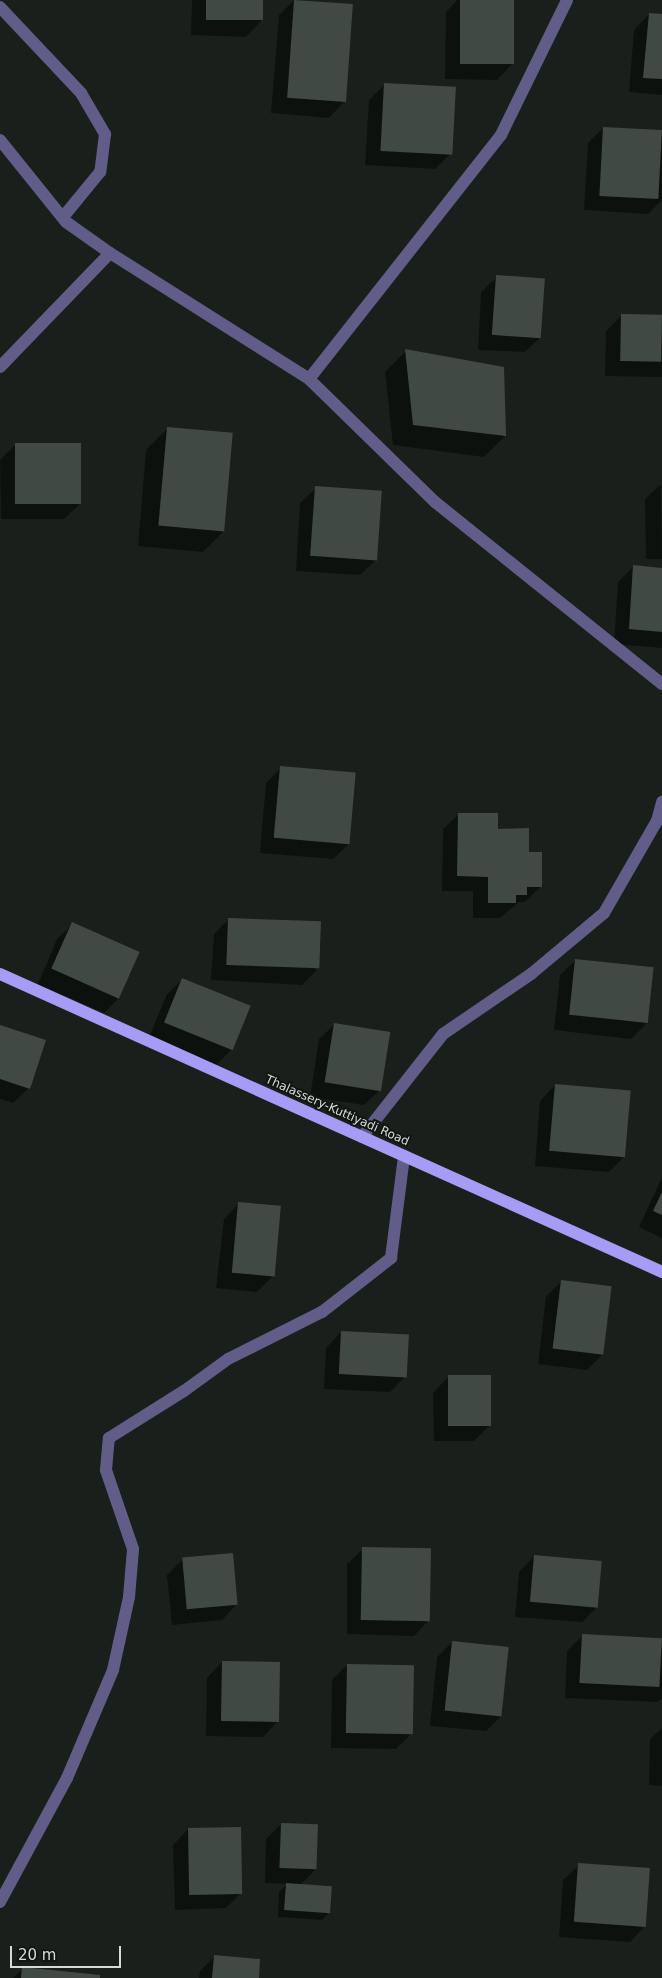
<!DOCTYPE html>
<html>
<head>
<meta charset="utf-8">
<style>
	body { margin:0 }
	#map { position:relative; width:662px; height:1978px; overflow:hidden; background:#19201c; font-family:"DejaVu Sans",sans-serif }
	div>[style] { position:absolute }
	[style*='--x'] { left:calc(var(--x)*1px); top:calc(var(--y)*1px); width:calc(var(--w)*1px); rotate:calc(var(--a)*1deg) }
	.shadow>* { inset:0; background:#0007 }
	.building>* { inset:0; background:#414944; transform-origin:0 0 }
	.minor>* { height:12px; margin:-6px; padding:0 6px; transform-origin:6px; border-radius:6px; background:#615d88 }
	.primary>* { height:12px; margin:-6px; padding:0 6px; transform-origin:6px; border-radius:6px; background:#a69cf5 }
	span { translate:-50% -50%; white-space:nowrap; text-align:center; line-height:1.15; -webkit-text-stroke:4px #101713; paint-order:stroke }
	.street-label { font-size:12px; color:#d6dbd8 }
	.scale { position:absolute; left:10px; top:1946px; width:111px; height:22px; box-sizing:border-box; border:2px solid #d6dbd8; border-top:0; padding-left:6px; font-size:15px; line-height:18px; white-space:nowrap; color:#d6dbd8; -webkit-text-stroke:4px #101713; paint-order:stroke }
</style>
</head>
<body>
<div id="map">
	<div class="shadow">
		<i style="clip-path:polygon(192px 0,262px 0,261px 21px,246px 37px,191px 35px)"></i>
		<i style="clip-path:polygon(294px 0,344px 102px,329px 118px,271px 113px,279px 15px)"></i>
		<i style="clip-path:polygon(457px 0,513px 0,512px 64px,497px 80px,445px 79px,446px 12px)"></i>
		<i style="clip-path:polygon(649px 14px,662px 15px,662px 95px,629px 92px,634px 30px)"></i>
		<i style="clip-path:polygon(385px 84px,450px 154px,435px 169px,365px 165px,369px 100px)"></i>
		<i style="clip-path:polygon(603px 128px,662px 131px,662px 200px,648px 214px,584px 210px,588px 143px)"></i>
		<i style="clip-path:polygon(497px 277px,541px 337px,525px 352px,478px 350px,481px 292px)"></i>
		<i style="clip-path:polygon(621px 316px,662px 317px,662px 377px,605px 376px,606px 331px)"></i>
		<i style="clip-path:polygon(406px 351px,505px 436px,484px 457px,393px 445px,385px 372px)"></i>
		<i style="clip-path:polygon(167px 429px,224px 531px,203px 552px,138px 546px,146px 450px)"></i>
		<i style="clip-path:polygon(16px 444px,80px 504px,64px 519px,1px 519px,0 460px)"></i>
		<i style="clip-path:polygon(661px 484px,662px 559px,646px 559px,645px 499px)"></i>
		<i style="clip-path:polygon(316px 488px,376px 560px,360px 575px,296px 571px,300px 503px)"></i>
		<i style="clip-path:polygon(633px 567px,662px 569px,662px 648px,614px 644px,618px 582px)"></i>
		<i style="clip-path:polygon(281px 768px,349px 844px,333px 859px,260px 853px,266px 783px)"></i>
		<i style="clip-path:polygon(459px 814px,497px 830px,528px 853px,540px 887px,525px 902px,519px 902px,500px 918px,473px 918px,473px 891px,442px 891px,443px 829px)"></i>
		<i style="clip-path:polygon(229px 919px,317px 970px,302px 985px,211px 980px,214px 934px)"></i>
		<i style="clip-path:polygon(73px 924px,119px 998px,104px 1013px,38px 984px,57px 939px)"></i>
		<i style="clip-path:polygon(576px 960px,646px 1024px,631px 1039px,554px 1030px,560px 975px)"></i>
		<i style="clip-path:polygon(183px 979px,231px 1050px,216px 1065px,149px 1037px,167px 994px)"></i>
		<i style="clip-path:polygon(335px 1024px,380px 1090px,364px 1105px,310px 1097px,319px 1039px)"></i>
		<i style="clip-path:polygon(0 1026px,29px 1088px,13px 1103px,0 1099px)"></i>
		<i style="clip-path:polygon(555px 1085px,630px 1091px,624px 1157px,609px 1172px,535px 1166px,540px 1101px)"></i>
		<i style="clip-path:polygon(662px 1177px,662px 1238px,639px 1227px)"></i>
		<i style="clip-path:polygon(239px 1203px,272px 1277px,257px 1292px,216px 1288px,224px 1219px)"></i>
		<i style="clip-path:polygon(562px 1281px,603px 1354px,587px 1370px,538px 1364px,546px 1296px)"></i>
		<i style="clip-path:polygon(341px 1332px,406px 1376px,390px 1392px,324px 1389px,326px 1348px)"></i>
		<i style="clip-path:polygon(448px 1377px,489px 1426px,474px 1441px,434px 1441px,433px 1393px)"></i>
		<i style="clip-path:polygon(363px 1549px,429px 1620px,414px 1636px,347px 1634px,347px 1564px)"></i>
		<i style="clip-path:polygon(534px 1556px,597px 1607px,582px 1622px,515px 1617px,519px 1572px)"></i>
		<i style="clip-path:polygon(182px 1560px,237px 1604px,222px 1620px,172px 1625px,167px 1575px)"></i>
		<i style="clip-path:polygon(582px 1636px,662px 1639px,662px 1698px,658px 1702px,565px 1698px,567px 1651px)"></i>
		<i style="clip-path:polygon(452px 1642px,501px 1716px,486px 1731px,430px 1726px,437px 1657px)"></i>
		<i style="clip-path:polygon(222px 1662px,278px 1721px,263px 1737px,206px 1736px,207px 1678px)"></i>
		<i style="clip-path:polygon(347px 1665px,411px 1734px,396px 1749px,331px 1748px,332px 1680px)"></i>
		<i style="clip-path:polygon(662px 1728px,662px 1786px,649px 1785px,650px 1739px)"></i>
		<i style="clip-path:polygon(281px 1824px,316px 1869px,300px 1885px,330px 1912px,322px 1920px,278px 1917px,279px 1892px,287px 1884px,265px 1883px,266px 1839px)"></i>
		<i style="clip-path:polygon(188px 1829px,241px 1893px,226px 1908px,175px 1910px,173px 1845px)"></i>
		<i style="clip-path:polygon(579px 1865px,645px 1926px,630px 1942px,559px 1937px,563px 1880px)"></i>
		<i style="clip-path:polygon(215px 1956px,257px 1978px,199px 1978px,200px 1971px)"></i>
		<i style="clip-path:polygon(23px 1969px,99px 1978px,13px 1978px)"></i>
	</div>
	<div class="building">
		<i style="left:206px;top:0;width:57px;height:20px"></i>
		<i style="left:294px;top:0;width:59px;height:98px;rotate:4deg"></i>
		<i style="left:460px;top:0;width:54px;height:64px"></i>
		<i style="clip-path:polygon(649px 13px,662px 14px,662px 79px,643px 78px)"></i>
		<i style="left:384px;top:83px;width:72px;height:68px;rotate:3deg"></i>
		<i style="left:603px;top:127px;width:59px;height:69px;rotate:3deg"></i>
		<i style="left:496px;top:275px;width:49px;height:60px;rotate:4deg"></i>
		<i style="left:621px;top:314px;width:41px;height:47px;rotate:1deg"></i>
		<i style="clip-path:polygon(405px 349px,504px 367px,506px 436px,413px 425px)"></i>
		<i style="left:167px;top:427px;width:66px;height:99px;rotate:5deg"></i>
		<i style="left:15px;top:443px;width:66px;height:61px"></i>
		<i style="left:315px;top:486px;width:67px;height:70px;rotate:4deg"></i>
		<i style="clip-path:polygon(633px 565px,662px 568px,662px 632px,629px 629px)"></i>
		<i style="left:280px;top:766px;width:76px;height:72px;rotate:5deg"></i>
		<i style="clip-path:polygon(458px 813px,498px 813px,498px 829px,529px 828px,529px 852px,542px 852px,542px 887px,527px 887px,527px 895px,516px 895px,516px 903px,488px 903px,488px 877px,457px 876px)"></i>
		<i style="left:228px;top:918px;width:93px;height:47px;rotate:2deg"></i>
		<i style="left:72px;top:922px;width:74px;height:51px;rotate:24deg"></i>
		<i style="left:575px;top:959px;width:79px;height:56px;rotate:6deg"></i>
		<i style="left:182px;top:978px;width:74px;height:48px;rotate:22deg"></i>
		<i style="left:334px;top:1023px;width:57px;height:60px;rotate:9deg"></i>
		<i style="clip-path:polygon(0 1025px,46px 1040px,30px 1089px,0 1079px)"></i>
		<i style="left:555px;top:1084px;width:76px;height:67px;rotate:5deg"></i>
		<i style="clip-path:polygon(662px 1192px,662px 1215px,653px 1211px)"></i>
		<i style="left:238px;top:1202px;width:43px;height:71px;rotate:5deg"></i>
		<i style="left:561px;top:1280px;width:51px;height:69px;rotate:7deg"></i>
		<i style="left:341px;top:1331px;width:68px;height:43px;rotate:3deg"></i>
		<i style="left:491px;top:1375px;width:51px;height:43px;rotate:90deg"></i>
		<i style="left:362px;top:1547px;width:69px;height:73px;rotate:1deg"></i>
		<i style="left:233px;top:1553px;width:52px;height:51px;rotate:85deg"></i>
		<i style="left:534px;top:1555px;width:68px;height:47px;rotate:5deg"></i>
		<i style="left:582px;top:1634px;width:80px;height:49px;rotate:3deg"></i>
		<i style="left:452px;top:1641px;width:57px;height:70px;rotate:6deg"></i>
		<i style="left:222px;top:1661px;width:58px;height:60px;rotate:1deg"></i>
		<i style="left:347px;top:1664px;width:67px;height:69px;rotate:1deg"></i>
		<i style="left:281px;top:1823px;width:37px;height:45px;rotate:2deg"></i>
		<i style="left:241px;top:1827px;width:67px;height:53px;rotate:89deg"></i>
		<i style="left:578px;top:1863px;width:72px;height:59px;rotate:4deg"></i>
		<i style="left:286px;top:1883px;width:46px;height:27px;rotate:4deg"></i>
		<i style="clip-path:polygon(214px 1955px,260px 1959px,259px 1978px,212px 1978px)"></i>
		<i style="clip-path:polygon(22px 1967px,100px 1975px,100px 1978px,21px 1978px)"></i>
	</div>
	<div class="minor">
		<i style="--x:0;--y:7;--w:118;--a:46.7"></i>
		<i style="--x:81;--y:93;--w:48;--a:59.7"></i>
		<i style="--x:105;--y:134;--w:38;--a:97"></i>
		<i style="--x:100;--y:172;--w:58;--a:129.4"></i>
		<i style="--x:0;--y:140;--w:105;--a:51.2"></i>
		<i style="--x:66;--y:222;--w:54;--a:35.2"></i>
		<i style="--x:110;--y:253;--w:236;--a:32.3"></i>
		<i style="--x:309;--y:379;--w:310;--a:-51.8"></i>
		<i style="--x:501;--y:135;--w:150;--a:-63.9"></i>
		<i style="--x:0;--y:367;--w:158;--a:-46"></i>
		<i style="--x:309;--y:379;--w:176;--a:44.3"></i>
		<i style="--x:435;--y:502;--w:291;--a:38.7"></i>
		<i style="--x:362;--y:1137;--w:131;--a:-51.8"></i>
		<i style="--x:443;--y:1034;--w:107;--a:-34.3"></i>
		<i style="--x:531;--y:974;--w:95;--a:-39.9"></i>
		<i style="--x:604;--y:913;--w:106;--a:-60.1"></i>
		<i style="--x:657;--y:821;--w:20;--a:-75"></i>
		<i style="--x:0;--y:1902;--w:141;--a:-61.6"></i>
		<i style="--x:67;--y:1778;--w:117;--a:-66.9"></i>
		<i style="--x:113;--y:1670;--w:75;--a:-77.6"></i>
		<i style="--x:129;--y:1597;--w:48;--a:-85.2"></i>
		<i style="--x:133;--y:1549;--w:83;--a:-108.9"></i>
		<i style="--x:106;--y:1470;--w:32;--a:-85"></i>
		<i style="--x:109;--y:1438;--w:89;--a:-32.1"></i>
		<i style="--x:184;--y:1391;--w:54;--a:-36"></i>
		<i style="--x:228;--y:1359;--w:105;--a:-26.6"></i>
		<i style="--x:322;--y:1312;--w:88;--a:-38"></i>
		<i style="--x:391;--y:1258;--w:103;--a:-82.7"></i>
	</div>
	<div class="primary">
		<i style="--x:0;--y:974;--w:726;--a:24.23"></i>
	</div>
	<div class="street-label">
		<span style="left:337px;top:1111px;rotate:24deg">Thalassery-Kuttiyadi Road</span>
	</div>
	<div class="scale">20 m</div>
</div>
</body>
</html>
